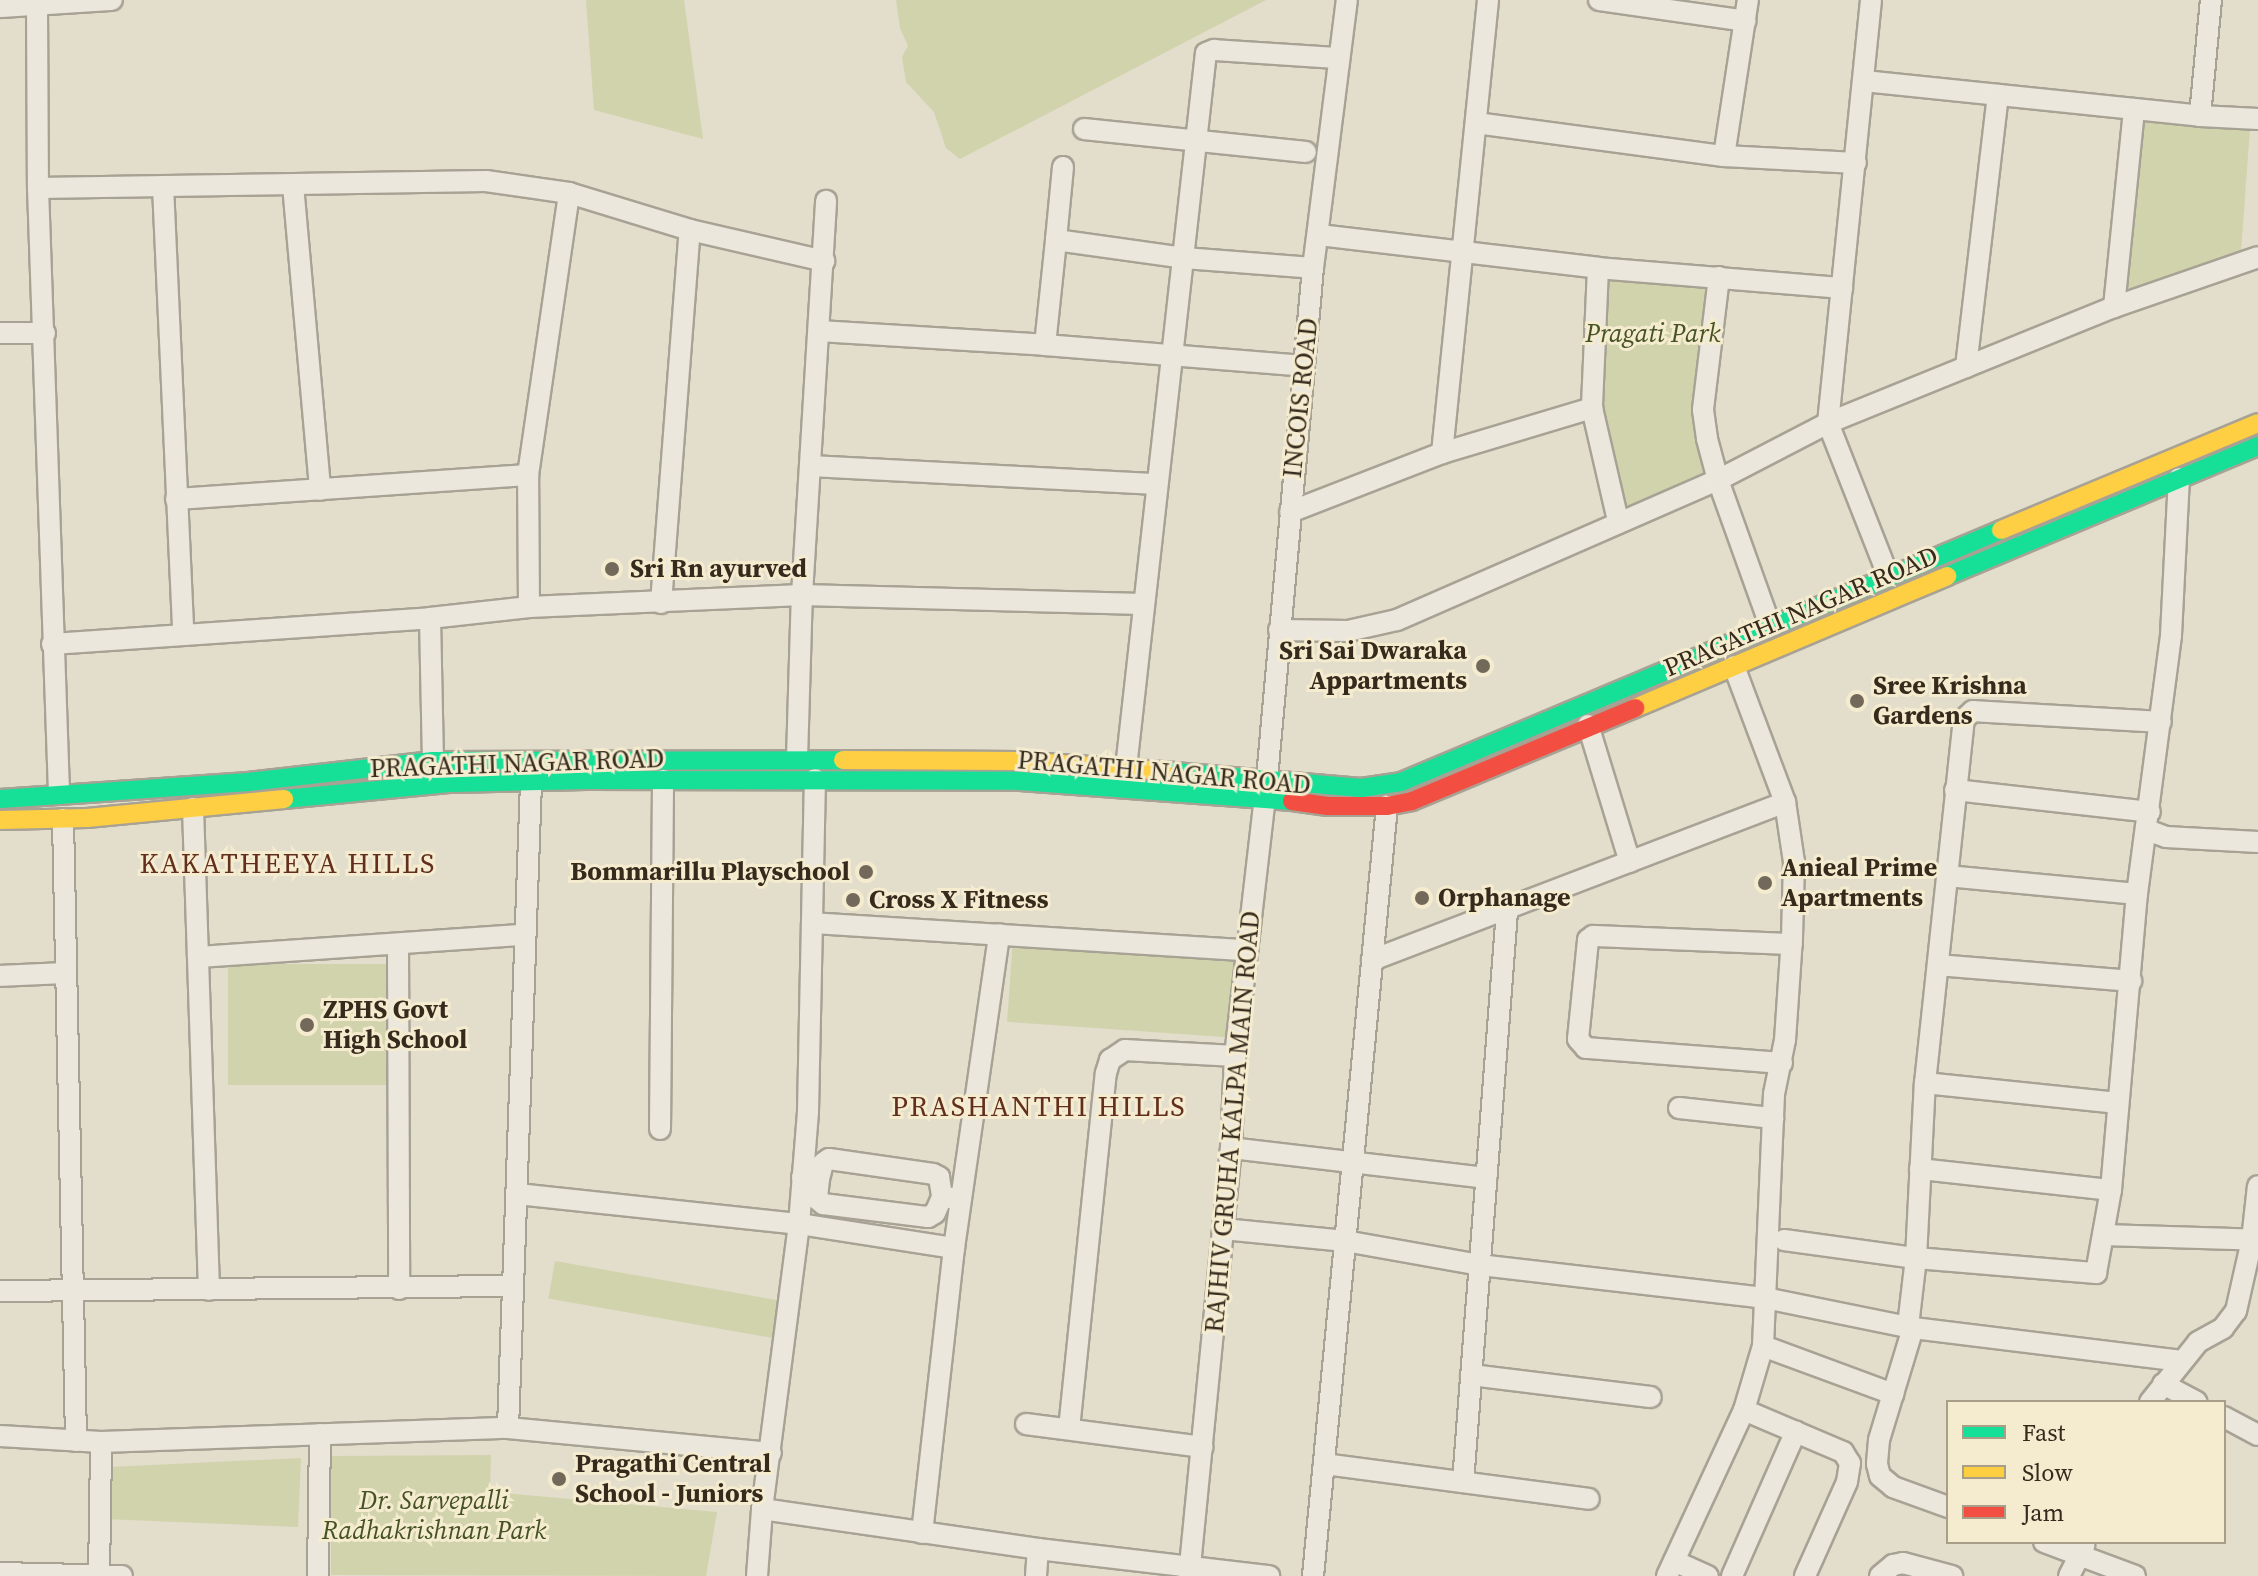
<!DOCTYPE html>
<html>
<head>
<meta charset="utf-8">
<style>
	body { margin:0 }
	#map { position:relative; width:2258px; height:1576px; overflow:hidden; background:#e3ddcb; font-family:"Source Serif 4",serif }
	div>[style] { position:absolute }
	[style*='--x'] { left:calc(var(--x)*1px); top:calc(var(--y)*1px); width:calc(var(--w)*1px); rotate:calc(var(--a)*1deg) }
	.green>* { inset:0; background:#d1d3ad; transform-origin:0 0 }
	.roads { filter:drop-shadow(2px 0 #a8a295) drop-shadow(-2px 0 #a8a295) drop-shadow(0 2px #a8a295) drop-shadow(0 -2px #a8a295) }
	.street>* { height:20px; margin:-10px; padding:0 10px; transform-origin:10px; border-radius:10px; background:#ebe7dd }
	.fast>* { height:18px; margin:-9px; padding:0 9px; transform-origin:9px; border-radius:9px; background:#16e098 }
	.slow>* { height:18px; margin:-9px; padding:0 9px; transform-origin:9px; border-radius:9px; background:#ffcf43 }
	.jam>* { height:18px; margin:-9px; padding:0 9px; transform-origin:9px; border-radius:9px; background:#f24e42 }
	.dots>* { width:22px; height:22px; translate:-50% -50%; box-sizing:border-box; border:4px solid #f5ecd0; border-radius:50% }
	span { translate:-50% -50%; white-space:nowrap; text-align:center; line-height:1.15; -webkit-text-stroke:6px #f5ecd0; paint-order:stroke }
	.park-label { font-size:26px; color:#455224; font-style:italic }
	.street-label { font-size:26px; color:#362a1d }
	.poi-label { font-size:26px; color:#362a1d; font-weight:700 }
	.left { translate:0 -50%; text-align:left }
	.right { translate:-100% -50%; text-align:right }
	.neighbourhood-label { font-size:28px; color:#622e1d; letter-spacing:2px }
	.legend { position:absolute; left:1946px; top:1400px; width:280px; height:144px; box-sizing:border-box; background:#f5ecd0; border:2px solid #a99e88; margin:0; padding:10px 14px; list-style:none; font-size:24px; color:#362a1d }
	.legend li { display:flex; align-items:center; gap:16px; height:40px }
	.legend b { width:40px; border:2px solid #a99e88 }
</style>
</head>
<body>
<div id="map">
	<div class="green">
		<i style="clip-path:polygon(586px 0,684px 0,703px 139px,594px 110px)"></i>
		<i style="clip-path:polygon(896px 0,1266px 0,960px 159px,946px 148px,934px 112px,906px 82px,902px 57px,908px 46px,900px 28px)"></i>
		<i style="clip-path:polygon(2143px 121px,2250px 128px,2241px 252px,2127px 297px)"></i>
		<i style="clip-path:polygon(1604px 273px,1709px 285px,1710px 474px,1630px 508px,1623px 507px,1618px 502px,1602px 403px)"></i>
		<i style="left:1013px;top:938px;width:228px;height:84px;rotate:4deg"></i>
		<i style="left:228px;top:964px;width:161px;height:121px"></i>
		<i style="left:555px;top:1261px;width:233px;height:38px;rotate:10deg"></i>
		<i style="clip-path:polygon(491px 1455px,490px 1492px,717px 1512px,706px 1576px,331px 1575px,331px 1456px)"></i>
		<i style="clip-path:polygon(301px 1458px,298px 1527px,104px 1519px,110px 1467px)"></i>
	</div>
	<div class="roads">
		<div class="street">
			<i style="--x:1599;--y:0;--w:148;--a:8.1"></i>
			<i style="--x:1871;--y:0;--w:425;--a:95.8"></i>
			<i style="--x:1828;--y:423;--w:163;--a:68.5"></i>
			<i style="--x:37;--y:5;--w:183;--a:89.7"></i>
			<i style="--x:38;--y:188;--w:605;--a:88.01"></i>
			<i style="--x:0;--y:7;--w:112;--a:-3.6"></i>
			<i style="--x:1864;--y:81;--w:338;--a:5.9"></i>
			<i style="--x:2200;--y:116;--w:58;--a:3"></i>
			<i style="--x:2200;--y:116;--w:117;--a:-84.6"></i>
			<i style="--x:1476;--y:123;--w:250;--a:7.6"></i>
			<i style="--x:1724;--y:156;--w:132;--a:3"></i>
			<i style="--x:1084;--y:129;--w:223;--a:5.9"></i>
			<i style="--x:1724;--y:156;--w:158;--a:-81.3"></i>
			<i style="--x:1063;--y:167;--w:73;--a:95.5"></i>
			<i style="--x:1056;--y:240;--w:129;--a:8"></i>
			<i style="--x:1184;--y:258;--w:129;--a:4.4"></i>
			<i style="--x:293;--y:185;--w:306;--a:84.9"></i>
			<i style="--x:163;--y:186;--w:449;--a:87.4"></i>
			<i style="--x:38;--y:188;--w:448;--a:-0.9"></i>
			<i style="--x:486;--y:181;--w:84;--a:8.2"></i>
			<i style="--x:569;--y:193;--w:127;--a:17"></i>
			<i style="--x:690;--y:230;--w:138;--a:13"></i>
			<i style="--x:1319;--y:235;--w:281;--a:6.7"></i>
			<i style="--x:1598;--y:268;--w:245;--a:4.7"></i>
			<i style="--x:1598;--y:268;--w:140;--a:92.5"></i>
			<i style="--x:1592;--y:408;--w:116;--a:77"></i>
			<i style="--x:1719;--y:277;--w:134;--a:96.9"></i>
			<i style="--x:1703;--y:410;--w:29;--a:82"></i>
			<i style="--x:1707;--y:439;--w:42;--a:75"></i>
			<i style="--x:1718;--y:480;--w:154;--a:70.3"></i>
			<i style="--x:2114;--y:307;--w:199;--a:-84.2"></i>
			<i style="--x:819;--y:331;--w:226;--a:3.5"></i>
			<i style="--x:1045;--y:345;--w:260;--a:4.6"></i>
			<i style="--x:0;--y:333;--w:45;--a:0"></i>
			<i style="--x:1045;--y:345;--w:106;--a:-84"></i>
			<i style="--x:1966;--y:367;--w:274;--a:-83.3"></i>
			<i style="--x:1442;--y:453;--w:455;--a:-84.2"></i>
			<i style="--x:811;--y:466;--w:346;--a:3"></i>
			<i style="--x:176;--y:499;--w:353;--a:-3.9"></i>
			<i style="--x:1290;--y:512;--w:163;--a:-21.2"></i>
			<i style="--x:1442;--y:453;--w:157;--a:-16.7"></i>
			<i style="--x:661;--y:603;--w:374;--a:-85.6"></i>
			<i style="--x:529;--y:607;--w:132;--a:-90.4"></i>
			<i style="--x:528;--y:475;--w:285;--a:-81.7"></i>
			<i style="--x:430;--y:618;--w:143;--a:88.8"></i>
			<i style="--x:1279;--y:630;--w:69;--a:0.8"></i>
			<i style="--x:1348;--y:631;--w:50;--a:-12.7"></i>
			<i style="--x:1397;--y:620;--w:350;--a:-23.6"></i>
			<i style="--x:1718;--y:480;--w:124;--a:-27.4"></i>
			<i style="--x:1828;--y:423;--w:309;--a:-22.1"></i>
			<i style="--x:2114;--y:307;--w:152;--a:-19.1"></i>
			<i style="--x:52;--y:644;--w:379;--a:-3.9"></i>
			<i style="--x:430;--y:618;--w:100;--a:-6.3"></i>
			<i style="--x:529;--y:607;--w:273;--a:-2.5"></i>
			<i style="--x:802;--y:595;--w:341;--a:1.5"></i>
			<i style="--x:1588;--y:725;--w:143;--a:73"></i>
			<i style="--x:797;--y:759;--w:164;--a:-88.3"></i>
			<i style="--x:802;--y:595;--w:395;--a:-86.5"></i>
			<i style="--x:1126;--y:768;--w:719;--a:-83.62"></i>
			<i style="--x:1206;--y:53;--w:9;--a:-21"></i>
			<i style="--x:1214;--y:50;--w:124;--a:3.7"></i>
			<i style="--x:1955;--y:790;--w:196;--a:6.4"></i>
			<i style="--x:193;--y:808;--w:482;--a:88.1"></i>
			<i style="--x:63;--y:819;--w:622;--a:88.8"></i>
			<i style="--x:2147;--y:830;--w:20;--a:20"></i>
			<i style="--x:2166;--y:837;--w:92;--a:3.1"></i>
			<i style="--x:1947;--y:876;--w:191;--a:5.4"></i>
			<i style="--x:812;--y:923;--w:436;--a:3.6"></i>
			<i style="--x:398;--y:944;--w:345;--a:89.8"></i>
			<i style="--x:198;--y:957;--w:327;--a:-3.9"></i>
			<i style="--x:1372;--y:960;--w:442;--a:-20.9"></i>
			<i style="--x:1785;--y:802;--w:145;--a:-110.6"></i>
			<i style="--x:1938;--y:965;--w:194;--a:4.7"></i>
			<i style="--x:0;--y:976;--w:66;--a:-2.6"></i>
			<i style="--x:1782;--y:1063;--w:197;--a:-175.6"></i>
			<i style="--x:1586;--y:1048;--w:12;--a:-132"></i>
			<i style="--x:1578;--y:1039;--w:100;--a:-84.2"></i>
			<i style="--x:1588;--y:940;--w:6;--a:-39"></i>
			<i style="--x:1593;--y:936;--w:199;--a:2.3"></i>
			<i style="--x:1925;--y:1083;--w:194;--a:5.9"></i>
			<i style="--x:1679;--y:1108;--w:95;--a:6.1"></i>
			<i style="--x:660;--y:1129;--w:349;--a:-89.5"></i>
			<i style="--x:1231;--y:1148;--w:257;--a:6.7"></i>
			<i style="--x:1920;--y:1169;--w:192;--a:6.3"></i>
			<i style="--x:802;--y:1177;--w:17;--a:7"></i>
			<i style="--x:819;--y:1179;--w:16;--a:-76"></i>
			<i style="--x:823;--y:1163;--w:7;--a:-34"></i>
			<i style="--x:829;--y:1159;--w:105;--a:8.2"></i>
			<i style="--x:933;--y:1174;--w:7;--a:27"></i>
			<i style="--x:939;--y:1177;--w:20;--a:81"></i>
			<i style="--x:942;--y:1197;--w:19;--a:6"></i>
			<i style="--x:819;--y:1179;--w:20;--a:96"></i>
			<i style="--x:817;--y:1199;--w:8;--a:40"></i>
			<i style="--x:823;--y:1204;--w:106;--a:7.1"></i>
			<i style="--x:928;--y:1217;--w:8;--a:-30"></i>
			<i style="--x:935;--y:1213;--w:17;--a:-66"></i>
			<i style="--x:518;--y:1194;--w:283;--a:6.1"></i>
			<i style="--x:799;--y:1224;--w:157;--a:8.8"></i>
			<i style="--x:1223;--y:1229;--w:123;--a:5.6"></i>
			<i style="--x:1345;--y:1241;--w:137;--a:10.1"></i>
			<i style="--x:1480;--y:1265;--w:287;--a:6.6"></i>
			<i style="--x:1765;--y:1298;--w:151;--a:11.5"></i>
			<i style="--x:1913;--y:1328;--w:269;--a:7"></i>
			<i style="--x:2103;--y:1235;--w:155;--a:1.8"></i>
			<i style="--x:1784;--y:1240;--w:133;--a:7.8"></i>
			<i style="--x:1916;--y:1258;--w:181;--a:4.8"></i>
			<i style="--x:2096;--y:1273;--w:84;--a:-79.8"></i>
			<i style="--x:2111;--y:1190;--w:297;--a:-85"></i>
			<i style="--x:2137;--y:894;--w:261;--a:-82.5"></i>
			<i style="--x:2171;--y:635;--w:157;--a:-87.1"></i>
			<i style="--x:0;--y:1291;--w:511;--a:-0.56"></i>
			<i style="--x:1908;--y:1326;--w:68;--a:-83.3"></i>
			<i style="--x:1916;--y:1258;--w:175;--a:-87.1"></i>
			<i style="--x:1925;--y:1083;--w:366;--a:-83.9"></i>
			<i style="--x:1964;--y:719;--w:12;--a:-42"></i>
			<i style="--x:1973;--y:711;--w:188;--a:3.3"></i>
			<i style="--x:1913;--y:1328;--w:117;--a:106.9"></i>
			<i style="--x:1879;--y:1440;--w:24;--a:95"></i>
			<i style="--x:1877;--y:1464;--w:12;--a:76"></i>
			<i style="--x:1880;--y:1476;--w:17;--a:40"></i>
			<i style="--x:1893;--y:1487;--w:59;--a:20"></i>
			<i style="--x:1763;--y:1346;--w:139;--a:20.3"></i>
			<i style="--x:1471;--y:1375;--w:181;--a:7"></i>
			<i style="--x:2163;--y:1384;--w:38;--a:28"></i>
			<i style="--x:2150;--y:1402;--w:77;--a:-51.3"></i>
			<i style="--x:2198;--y:1342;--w:29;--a:-29"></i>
			<i style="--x:2223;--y:1328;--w:21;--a:-53"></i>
			<i style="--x:2236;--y:1311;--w:73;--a:-77.3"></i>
			<i style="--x:2252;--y:1240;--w:54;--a:-83.7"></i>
			<i style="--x:1744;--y:1410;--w:108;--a:23"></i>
			<i style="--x:1843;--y:1452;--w:13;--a:58"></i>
			<i style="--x:1850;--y:1463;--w:19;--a:99"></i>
			<i style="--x:1847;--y:1482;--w:103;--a:114.1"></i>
			<i style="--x:2224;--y:1417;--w:38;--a:28"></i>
			<i style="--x:1026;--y:1424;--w:178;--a:7.4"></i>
			<i style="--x:508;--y:1428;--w:647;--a:-87.96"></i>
			<i style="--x:1069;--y:1429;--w:358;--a:-84.1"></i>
			<i style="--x:1106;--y:1073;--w:14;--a:-73"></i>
			<i style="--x:1110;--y:1060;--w:18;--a:-34"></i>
			<i style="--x:1125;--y:1050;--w:110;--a:3.1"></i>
			<i style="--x:0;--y:1436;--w:101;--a:3.4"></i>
			<i style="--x:101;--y:1442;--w:407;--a:-2"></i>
			<i style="--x:508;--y:1428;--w:264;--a:5.4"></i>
			<i style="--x:1324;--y:1464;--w:267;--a:7.5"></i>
			<i style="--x:1463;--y:1482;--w:573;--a:-85.59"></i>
			<i style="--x:762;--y:1509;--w:279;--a:8.2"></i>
			<i style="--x:1038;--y:1549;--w:233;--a:6.7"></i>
			<i style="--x:922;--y:1533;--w:287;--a:-83.6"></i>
			<i style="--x:954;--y:1248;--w:317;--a:-81.8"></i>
			<i style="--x:2044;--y:1542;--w:97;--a:20.5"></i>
			<i style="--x:1674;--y:1561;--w:37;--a:24"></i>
			<i style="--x:0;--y:1573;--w:122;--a:1.4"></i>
			<i style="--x:99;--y:1576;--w:134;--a:-89.1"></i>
			<i style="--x:318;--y:1576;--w:142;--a:-89.2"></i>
			<i style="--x:757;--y:1576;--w:67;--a:-85.7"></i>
			<i style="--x:762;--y:1509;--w:287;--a:-82.6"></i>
			<i style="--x:799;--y:1224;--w:113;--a:-85.4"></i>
			<i style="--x:808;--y:1111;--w:332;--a:-88.8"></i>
			<i style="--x:1036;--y:1576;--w:27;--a:-86"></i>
			<i style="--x:1189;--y:1576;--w:430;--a:-84.4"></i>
			<i style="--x:1231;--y:1148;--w:92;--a:-87.5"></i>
			<i style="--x:1235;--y:1056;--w:280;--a:-83.4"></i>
			<i style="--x:1267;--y:778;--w:512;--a:-84.85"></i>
			<i style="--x:1313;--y:268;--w:270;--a:-82.8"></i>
			<i style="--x:1313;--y:1576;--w:774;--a:-84.51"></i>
			<i style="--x:1667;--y:1576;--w:183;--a:-65.1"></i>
			<i style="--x:1744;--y:1410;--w:67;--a:-73.5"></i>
			<i style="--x:1763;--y:1346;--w:252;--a:-87.5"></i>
			<i style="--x:1774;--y:1094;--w:55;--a:-78.5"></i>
			<i style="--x:1785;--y:1040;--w:102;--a:-86.1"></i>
			<i style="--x:1792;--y:938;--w:76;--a:-88.5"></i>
			<i style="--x:1794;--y:862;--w:61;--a:-98.5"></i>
			<i style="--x:1732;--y:1576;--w:158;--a:-66.2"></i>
			<i style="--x:1880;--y:1576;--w:17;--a:-40"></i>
			<i style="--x:1893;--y:1565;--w:10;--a:-11"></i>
			<i style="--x:1903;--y:1563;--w:51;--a:14.9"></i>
			<i style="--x:2069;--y:1576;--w:34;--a:-63"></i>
		</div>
		<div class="fast">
			<i style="--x:1947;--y:576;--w:337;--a:-22.7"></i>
			<i style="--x:1163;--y:771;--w:199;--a:4.9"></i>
			<i style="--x:1361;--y:788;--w:40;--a:-8.5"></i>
			<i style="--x:1401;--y:782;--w:651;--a:-22.78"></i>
			<i style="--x:0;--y:799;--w:249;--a:-3.9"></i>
			<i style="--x:248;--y:782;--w:186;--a:-6.5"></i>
			<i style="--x:433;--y:761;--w:410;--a:-0.1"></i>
			<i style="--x:284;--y:799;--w:168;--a:-5.5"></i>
			<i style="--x:451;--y:783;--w:135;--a:-1.3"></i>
			<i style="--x:586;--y:780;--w:434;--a:0.1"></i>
			<i style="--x:1020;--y:781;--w:273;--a:4.2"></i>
		</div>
		<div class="slow">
			<i style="--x:2001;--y:530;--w:278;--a:-22.6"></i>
			<i style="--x:1635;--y:708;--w:339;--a:-22.9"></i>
			<i style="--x:843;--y:760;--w:175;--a:0.3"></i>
			<i style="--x:1018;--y:761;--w:145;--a:3.9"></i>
			<i style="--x:0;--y:820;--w:87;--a:-1.3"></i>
			<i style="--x:87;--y:818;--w:198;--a:-5.5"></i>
		</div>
		<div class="jam">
			<i style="--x:1292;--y:801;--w:36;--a:8"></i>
			<i style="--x:1328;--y:806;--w:59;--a:0"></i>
			<i style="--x:1387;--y:806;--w:25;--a:-11"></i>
			<i style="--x:1412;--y:801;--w:242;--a:-22.6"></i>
		</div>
	</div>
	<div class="dots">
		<i style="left:612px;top:569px;background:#73695a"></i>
		<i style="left:1483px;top:666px;background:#73695a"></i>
		<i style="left:1857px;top:701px;background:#73695a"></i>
		<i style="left:866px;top:872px;background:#73695a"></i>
		<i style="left:1765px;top:883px;background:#73695a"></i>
		<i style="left:1422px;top:898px;background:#73695a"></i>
		<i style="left:853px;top:900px;background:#73695a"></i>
		<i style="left:307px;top:1025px;background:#73695a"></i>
		<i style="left:559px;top:1479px;background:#73695a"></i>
	</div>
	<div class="park-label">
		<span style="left:1653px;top:334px">Pragati Park</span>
		<span style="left:434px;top:1516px">Dr. Sarvepalli<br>Radhakrishnan Park</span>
	</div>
	<div class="street-label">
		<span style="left:1301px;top:398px;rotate:-84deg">INCOIS ROAD</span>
		<span style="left:1801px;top:612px;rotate:-23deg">PRAGATHI NAGAR ROAD</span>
		<span style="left:517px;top:764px;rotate:-2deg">PRAGATHI NAGAR ROAD</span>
		<span style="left:1164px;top:773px;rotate:5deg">PRAGATHI NAGAR ROAD</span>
		<span style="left:1233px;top:1122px;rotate:-85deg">RAJHIV GRUHA KALPA MAIN ROAD</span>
	</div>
	<div class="poi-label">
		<span class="left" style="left:630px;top:569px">Sri Rn ayurved</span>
		<span class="right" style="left:1467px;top:666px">Sri Sai Dwaraka<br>Appartments</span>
		<span class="left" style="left:1873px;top:701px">Sree Krishna<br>Gardens</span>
		<span class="left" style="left:1781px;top:883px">Anieal Prime<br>Apartments</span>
		<span class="right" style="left:850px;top:872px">Bommarillu Playschool</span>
		<span class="left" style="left:1438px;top:898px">Orphanage</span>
		<span class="left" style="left:869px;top:900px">Cross X Fitness</span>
		<span class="left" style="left:323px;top:1025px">ZPHS Govt<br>High School</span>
		<span class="left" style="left:575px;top:1479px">Pragathi Central<br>School - Juniors</span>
	</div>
	<div class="neighbourhood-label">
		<span style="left:288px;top:863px">KAKATHEEYA HILLS</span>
		<span style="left:1039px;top:1106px">PRASHANTHI HILLS</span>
	</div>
	<ul class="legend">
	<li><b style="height:10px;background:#16e098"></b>Fast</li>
	<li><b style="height:10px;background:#ffcf43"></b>Slow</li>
	<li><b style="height:10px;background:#f24e42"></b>Jam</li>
	</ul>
</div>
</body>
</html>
